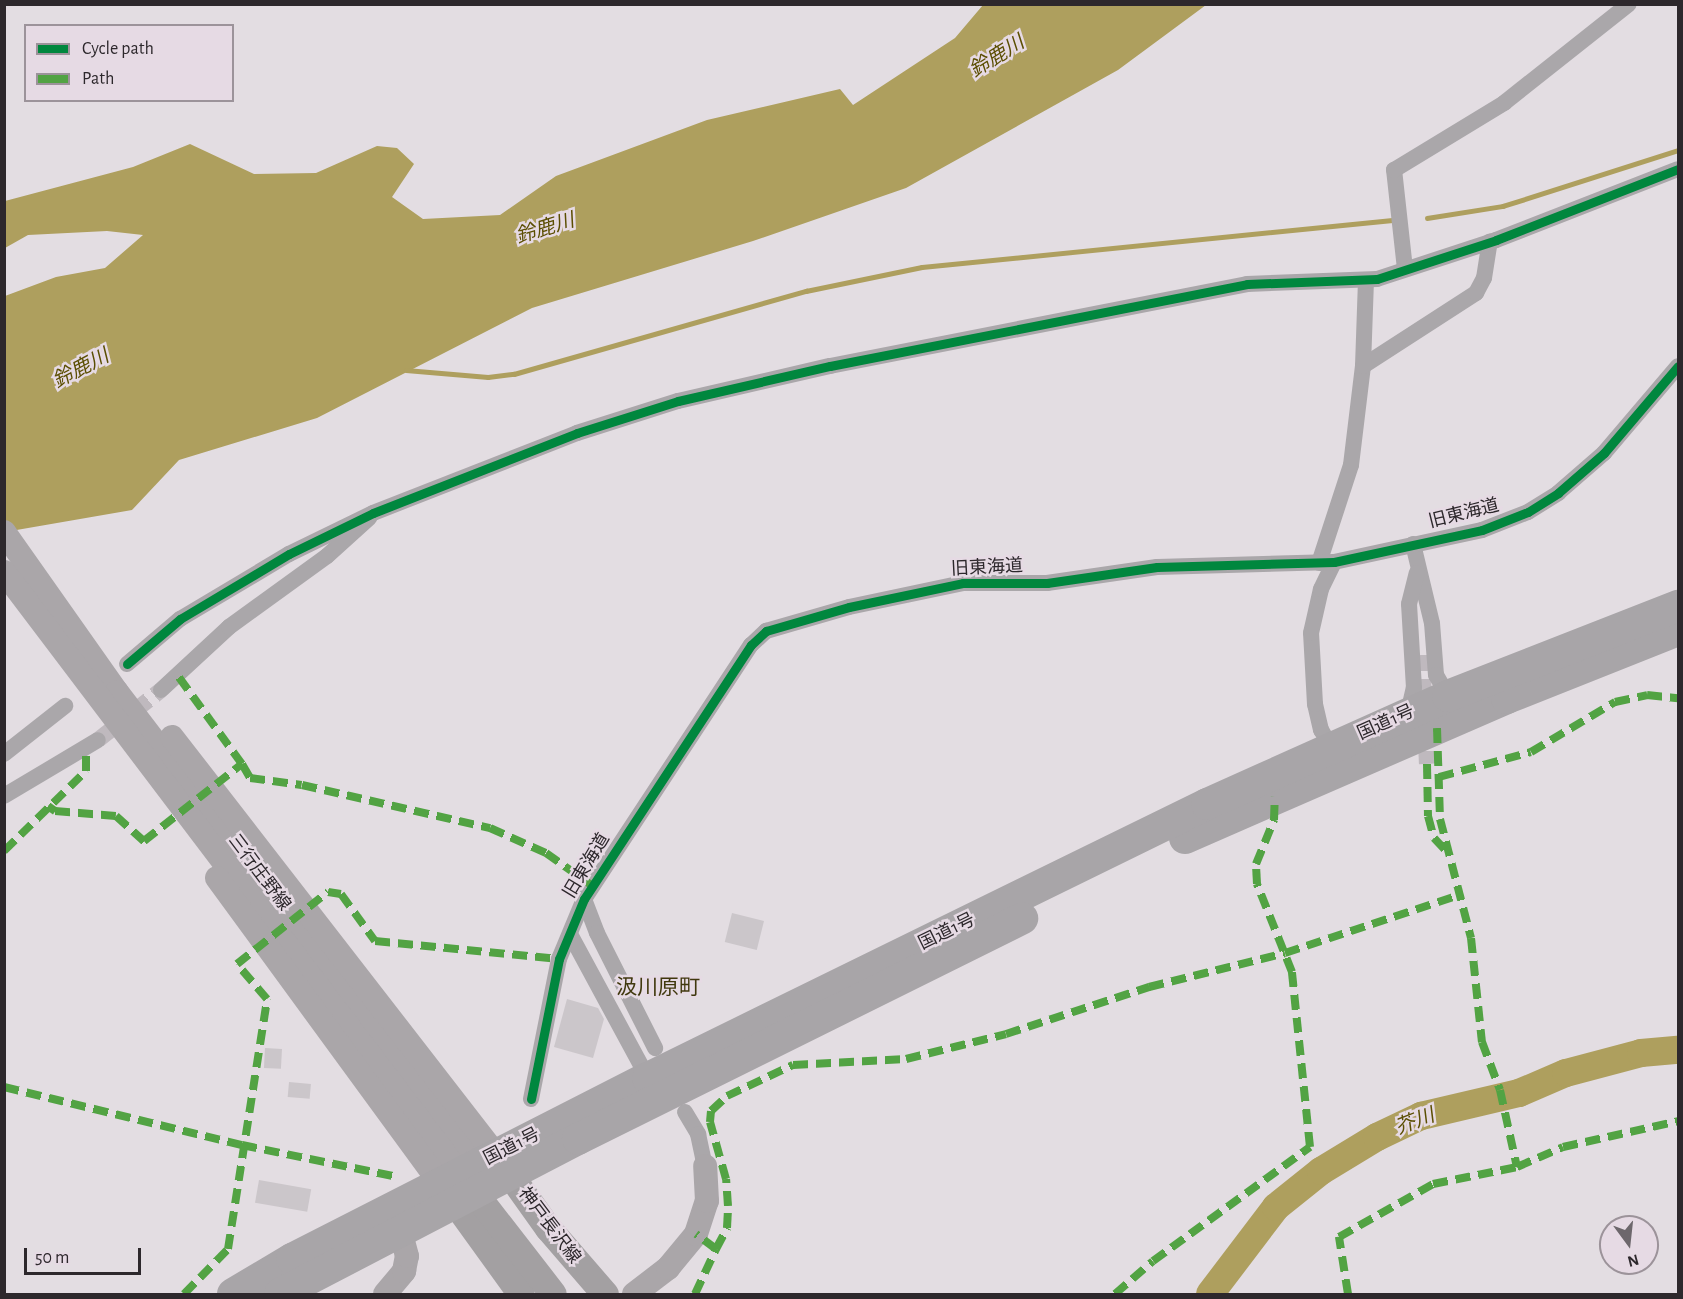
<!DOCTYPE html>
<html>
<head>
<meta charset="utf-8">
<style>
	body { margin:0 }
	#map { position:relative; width:1683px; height:1299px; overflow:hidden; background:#e3dde2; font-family:"Alegreya Sans","Noto Sans JP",sans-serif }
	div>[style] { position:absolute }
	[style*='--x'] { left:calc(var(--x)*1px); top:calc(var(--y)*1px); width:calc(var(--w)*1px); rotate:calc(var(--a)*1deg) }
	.water>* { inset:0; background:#ae9f5e }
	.stream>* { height:4.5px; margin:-2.25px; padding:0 2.25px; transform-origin:2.25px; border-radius:2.25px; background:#ae9f5e }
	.river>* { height:28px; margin:-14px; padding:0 14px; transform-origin:14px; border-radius:14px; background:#ae9f5e }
	.building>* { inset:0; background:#cbc6ca; transform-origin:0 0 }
	.street-tunnel>* { height:16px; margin-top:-8px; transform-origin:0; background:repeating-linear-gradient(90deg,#bfb9be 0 16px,transparent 0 24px) }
	.street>* { height:16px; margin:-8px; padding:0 8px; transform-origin:8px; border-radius:8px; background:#aaa7aa }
	.secondary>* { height:24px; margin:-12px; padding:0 12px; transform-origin:12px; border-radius:12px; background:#aaa6a9 }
	.primary>* { height:27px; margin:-13.5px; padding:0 13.5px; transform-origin:13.5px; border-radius:13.5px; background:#a3a0a2 }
	.highway>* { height:32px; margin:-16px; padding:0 16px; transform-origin:16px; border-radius:16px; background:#a8a5a8 }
	.quiet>* { height:8px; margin-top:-4px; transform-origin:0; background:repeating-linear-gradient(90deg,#52a343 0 15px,transparent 0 23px) }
	.cycleway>* { height:9px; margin:-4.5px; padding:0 4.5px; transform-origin:4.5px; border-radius:4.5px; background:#00873e }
	span { translate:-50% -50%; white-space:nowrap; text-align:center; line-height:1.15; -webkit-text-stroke:5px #e6dae4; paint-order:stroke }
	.street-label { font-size:18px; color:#2d282c }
	.water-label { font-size:20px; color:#5b4e02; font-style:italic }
	.quarter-label { font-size:21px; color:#40380e }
	.frame { position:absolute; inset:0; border:6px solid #2d282c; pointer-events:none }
	.legend { position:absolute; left:24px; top:24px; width:210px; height:78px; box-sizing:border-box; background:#e6dae4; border:2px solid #9c939a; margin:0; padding:8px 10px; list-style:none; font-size:18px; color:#2d282c }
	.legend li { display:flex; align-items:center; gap:12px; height:30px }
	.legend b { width:30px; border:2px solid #9c939a }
	.north { position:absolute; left:1599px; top:1215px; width:60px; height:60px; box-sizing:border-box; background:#e6dae4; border:2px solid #9c939a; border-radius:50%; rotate:165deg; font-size:16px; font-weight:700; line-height:24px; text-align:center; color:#2d282c }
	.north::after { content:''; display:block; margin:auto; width:21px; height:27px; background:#6d676c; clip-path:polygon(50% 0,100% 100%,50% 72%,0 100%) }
	.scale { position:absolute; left:24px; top:1248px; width:117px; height:27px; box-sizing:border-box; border:3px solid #2d282c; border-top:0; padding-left:8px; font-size:18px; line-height:21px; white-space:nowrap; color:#2d282c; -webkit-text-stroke:4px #e6dae4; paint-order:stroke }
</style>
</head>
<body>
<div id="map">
	<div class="water">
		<i style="clip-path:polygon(983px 5px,1206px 5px,1118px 70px,906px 188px,753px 241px,532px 308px,317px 418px,179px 460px,132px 510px,5px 532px,5px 296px,56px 277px,105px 268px,143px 235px,107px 231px,28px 235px,5px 248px,5px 201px,133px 167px,190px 144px,254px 174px,316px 173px,377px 146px,397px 148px,414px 164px,392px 197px,423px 219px,500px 215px,556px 176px,707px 120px,840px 89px,853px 105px,955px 38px)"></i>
	</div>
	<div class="stream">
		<i style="--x:1427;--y:218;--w:77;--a:-9"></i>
		<i style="--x:1503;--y:206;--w:184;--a:-17.7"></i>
		<i style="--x:406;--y:370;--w:82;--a:4.9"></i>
		<i style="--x:488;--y:377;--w:26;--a:-7"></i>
		<i style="--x:514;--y:374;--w:304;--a:-15.9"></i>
		<i style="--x:806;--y:291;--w:118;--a:-11.7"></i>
		<i style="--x:922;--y:267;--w:475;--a:-5.7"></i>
	</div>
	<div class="river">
		<i style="--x:1210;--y:1294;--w:109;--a:-52.8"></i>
		<i style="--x:1276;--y:1207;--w:58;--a:-38.7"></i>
		<i style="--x:1321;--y:1171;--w:66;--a:-31.3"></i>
		<i style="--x:1377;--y:1137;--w:49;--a:-25.5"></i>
		<i style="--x:1421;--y:1116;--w:101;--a:-13.2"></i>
		<i style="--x:1519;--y:1093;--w:51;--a:-23.1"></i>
		<i style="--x:1566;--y:1073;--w:78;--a:-14.9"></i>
		<i style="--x:1641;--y:1053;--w:37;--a:-5"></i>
	</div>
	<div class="building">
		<i style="left:732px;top:913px;width:33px;height:30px;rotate:14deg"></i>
		<i style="clip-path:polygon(567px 999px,598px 1008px,604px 1019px,593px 1058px,554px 1047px)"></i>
		<i style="left:265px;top:1048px;width:17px;height:20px;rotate:3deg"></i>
		<i style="left:289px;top:1082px;width:22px;height:15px;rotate:5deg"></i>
		<i style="left:259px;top:1180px;width:53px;height:23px;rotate:10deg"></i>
	</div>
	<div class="street-tunnel">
		<i style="--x:1422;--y:655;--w:109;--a:87.4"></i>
		<i style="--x:98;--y:740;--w:80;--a:-38.4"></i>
	</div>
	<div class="street">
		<i style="--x:1405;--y:269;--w:100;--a:-96.3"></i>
		<i style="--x:1394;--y:170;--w:129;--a:-31.3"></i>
		<i style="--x:1504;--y:103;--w:159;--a:-38.4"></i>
		<i style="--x:1363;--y:366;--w:135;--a:-32.9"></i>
		<i style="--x:1476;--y:293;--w:17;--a:-62"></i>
		<i style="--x:1484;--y:278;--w:37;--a:-81"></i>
		<i style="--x:1413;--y:544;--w:81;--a:76.5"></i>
		<i style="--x:1432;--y:623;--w:52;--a:85.6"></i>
		<i style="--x:1436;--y:675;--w:24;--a:60"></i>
		<i style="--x:1319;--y:563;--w:103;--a:-71.9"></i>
		<i style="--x:1351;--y:465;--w:100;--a:-83.1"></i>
		<i style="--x:1363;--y:366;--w:86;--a:-88"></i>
		<i style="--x:127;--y:664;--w:70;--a:-40.3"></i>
		<i style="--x:180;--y:619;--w:127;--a:-30.8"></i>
		<i style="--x:289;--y:554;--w:93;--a:-26"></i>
		<i style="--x:373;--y:513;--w:219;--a:-21.4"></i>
		<i style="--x:577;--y:433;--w:106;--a:-17.6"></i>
		<i style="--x:678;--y:401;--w:156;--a:-13"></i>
		<i style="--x:830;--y:366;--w:425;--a:-11.1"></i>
		<i style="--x:1247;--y:284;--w:130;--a:-2.2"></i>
		<i style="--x:1377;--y:279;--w:125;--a:-18.1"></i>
		<i style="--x:1496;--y:240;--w:195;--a:-21.3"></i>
		<i style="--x:161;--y:690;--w:93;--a:-42.8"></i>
		<i style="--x:229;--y:627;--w:121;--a:-35.9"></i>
		<i style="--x:327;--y:556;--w:57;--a:-42.1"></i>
		<i style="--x:1408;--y:713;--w:26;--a:-77"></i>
		<i style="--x:1414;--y:688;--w:84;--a:-93.4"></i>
		<i style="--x:1409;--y:604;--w:32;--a:-76"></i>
		<i style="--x:1331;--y:747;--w:20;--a:-120"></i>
		<i style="--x:1321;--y:730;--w:27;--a:-103"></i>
		<i style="--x:1315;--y:704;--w:71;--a:-93.2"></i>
		<i style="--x:1311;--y:633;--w:45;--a:-77.2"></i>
		<i style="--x:1321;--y:589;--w:30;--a:-64"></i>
		<i style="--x:4;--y:754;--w:78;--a:-38.2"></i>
		<i style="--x:4;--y:796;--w:109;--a:-30.8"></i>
		<i style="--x:584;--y:899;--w:36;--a:69"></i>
		<i style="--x:597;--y:933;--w:129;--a:63.2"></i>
		<i style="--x:570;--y:934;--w:164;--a:61.6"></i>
		<i style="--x:531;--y:1099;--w:143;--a:-78.7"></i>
		<i style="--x:559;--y:959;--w:65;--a:-67.4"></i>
		<i style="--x:584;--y:899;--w:304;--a:-56.7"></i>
		<i style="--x:751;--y:645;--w:21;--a:-43"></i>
		<i style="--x:766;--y:631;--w:86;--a:-16.1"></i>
		<i style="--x:849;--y:607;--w:116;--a:-11.9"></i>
		<i style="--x:963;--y:583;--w:84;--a:0"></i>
		<i style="--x:1047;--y:583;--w:111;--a:-8.3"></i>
		<i style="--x:1157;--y:567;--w:177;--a:-1.6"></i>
		<i style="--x:1334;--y:562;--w:151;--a:-12.2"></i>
		<i style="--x:1482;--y:530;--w:49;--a:-21.4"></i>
		<i style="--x:1528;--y:512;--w:36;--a:-32"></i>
		<i style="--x:1558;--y:493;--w:61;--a:-41"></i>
		<i style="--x:1604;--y:453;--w:114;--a:-49.6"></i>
		<i style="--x:685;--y:1112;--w:26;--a:59"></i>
		<i style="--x:698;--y:1134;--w:33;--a:78"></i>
	</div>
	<div class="secondary">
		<i style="--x:4;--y:532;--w:196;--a:54.8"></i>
		<i style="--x:117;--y:692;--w:608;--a:52.62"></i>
		<i style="--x:4;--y:572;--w:772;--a:52.85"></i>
		<i style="--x:172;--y:737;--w:529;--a:52.22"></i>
		<i style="--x:217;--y:878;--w:379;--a:53.8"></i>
		<i style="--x:385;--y:1294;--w:30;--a:-50"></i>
		<i style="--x:404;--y:1271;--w:15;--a:-79"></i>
		<i style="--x:407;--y:1256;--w:27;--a:-105"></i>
		<i style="--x:634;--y:1294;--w:43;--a:-37.4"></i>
		<i style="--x:668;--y:1268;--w:44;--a:-50.5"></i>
		<i style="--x:696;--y:1234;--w:35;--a:-72"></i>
		<i style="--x:707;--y:1201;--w:35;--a:-93"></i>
	</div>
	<div class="primary">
		<i style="--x:498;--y:1158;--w:86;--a:54.5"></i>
		<i style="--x:548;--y:1228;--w:87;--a:49.2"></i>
		<i style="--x:443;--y:1186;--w:133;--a:54.2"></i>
		<i style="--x:470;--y:1187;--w:135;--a:52.2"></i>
	</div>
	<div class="highway">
		<i style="--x:1185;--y:838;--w:351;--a:-23.5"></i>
		<i style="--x:1507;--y:698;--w:184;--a:-21.7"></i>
		<i style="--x:233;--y:1294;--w:69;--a:-30.7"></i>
		<i style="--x:292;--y:1259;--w:399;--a:-27"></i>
		<i style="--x:648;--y:1078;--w:623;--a:-26.11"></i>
		<i style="--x:1207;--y:804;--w:264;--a:-24.1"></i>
		<i style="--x:1448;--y:696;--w:247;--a:-21.4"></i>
		<i style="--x:280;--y:1294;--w:336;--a:-27.5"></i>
		<i style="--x:578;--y:1139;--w:496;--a:-26.4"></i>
	</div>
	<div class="quiet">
		<i style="--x:1437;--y:728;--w:91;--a:88.1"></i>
		<i style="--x:1440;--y:819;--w:123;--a:75.4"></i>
		<i style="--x:1471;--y:938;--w:105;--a:84"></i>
		<i style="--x:1482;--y:1042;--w:51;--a:69.4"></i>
		<i style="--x:1500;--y:1090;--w:79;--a:77.6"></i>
		<i style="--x:1517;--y:1167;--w:50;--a:-23.5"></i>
		<i style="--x:1563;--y:1147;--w:118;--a:-12.7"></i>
		<i style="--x:242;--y:764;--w:16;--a:60"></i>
		<i style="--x:250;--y:778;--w:52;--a:7.7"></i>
		<i style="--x:302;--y:785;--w:193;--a:12.9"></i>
		<i style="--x:490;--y:828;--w:61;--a:24.1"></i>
		<i style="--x:546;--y:853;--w:55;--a:35.4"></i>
		<i style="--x:1427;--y:764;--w:52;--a:88.9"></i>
		<i style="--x:1428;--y:816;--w:23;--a:75"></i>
		<i style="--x:1434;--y:838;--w:21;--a:47"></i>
		<i style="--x:1439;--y:777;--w:95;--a:-15.2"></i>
		<i style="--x:1531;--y:752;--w:98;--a:-30.8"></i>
		<i style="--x:1615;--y:702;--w:33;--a:-12"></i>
		<i style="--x:1647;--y:695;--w:31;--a:6"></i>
		<i style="--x:48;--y:806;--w:9;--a:36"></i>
		<i style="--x:55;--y:811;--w:61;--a:4.7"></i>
		<i style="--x:116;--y:816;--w:38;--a:42"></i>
		<i style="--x:144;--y:841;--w:125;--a:-38.2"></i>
		<i style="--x:242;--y:764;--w:109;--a:-126"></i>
		<i style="--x:4;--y:851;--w:115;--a:-44.3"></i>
		<i style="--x:86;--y:771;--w:22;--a:-90"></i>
		<i style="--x:4;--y:1087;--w:245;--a:13.7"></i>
		<i style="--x:242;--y:1145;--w:159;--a:11.6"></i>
		<i style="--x:716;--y:1249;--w:24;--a:-62"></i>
		<i style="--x:727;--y:1228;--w:22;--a:-87"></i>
		<i style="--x:728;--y:1206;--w:27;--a:-94"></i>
		<i style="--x:726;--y:1179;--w:59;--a:-105.7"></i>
		<i style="--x:710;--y:1122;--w:11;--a:-85"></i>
		<i style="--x:711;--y:1111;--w:22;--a:-43"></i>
		<i style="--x:727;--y:1096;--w:73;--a:-25.2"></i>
		<i style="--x:793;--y:1065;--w:113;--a:-3"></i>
		<i style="--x:906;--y:1059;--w:103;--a:-14"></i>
		<i style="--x:1006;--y:1034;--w:151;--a:-18.2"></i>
		<i style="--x:1149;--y:987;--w:140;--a:-14"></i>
		<i style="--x:1285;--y:953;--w:187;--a:-18.4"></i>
		<i style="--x:184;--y:1294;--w:63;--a:-45.6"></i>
		<i style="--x:228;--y:1249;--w:253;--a:-81.1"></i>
		<i style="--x:267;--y:999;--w:46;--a:-130.6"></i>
		<i style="--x:237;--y:964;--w:116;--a:-38.4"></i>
		<i style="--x:328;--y:892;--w:13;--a:9"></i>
		<i style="--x:341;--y:894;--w:58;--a:54.1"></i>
		<i style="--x:375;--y:941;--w:185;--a:5.6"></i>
		<i style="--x:695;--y:1294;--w:50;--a:-65"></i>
		<i style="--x:716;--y:1249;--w:25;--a:-143"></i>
		<i style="--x:1115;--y:1294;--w:50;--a:-41"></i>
		<i style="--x:1153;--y:1261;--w:194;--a:-36"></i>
		<i style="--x:1310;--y:1147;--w:176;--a:-95.9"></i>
		<i style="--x:1292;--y:972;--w:95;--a:-111.7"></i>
		<i style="--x:1257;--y:884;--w:20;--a:-93"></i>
		<i style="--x:1256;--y:864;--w:48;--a:-67.8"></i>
		<i style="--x:1274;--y:820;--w:23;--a:-88"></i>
		<i style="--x:1348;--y:1294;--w:58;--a:-99"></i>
		<i style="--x:1339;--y:1237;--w:108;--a:-29.4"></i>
		<i style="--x:1433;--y:1184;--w:86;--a:-11.4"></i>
	</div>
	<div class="cycleway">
		<i style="--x:127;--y:664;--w:70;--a:-40.3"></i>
		<i style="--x:180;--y:619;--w:127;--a:-30.8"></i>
		<i style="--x:289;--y:554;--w:93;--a:-26"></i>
		<i style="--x:373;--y:513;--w:219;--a:-21.4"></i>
		<i style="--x:577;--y:433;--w:106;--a:-17.6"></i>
		<i style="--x:678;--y:401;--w:156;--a:-13"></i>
		<i style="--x:830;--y:366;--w:425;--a:-11.1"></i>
		<i style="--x:1247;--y:284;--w:130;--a:-2.2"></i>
		<i style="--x:1377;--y:279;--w:125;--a:-18.1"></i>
		<i style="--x:1496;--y:240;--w:195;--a:-21.3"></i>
		<i style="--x:531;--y:1099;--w:143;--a:-78.7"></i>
		<i style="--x:559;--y:959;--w:65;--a:-67.4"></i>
		<i style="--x:584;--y:899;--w:304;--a:-56.7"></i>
		<i style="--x:751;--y:645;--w:21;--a:-43"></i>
		<i style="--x:766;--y:631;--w:86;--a:-16.1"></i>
		<i style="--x:849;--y:607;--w:116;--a:-11.9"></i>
		<i style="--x:963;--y:583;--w:84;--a:0"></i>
		<i style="--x:1047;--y:583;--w:111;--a:-8.3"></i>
		<i style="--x:1157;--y:567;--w:177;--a:-1.6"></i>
		<i style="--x:1334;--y:562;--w:151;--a:-12.2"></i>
		<i style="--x:1482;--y:530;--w:49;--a:-21.4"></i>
		<i style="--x:1528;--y:512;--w:36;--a:-32"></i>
		<i style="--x:1558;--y:493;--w:61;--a:-41"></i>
		<i style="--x:1604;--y:453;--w:114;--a:-49.6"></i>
	</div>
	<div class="street-label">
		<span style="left:1464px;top:514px;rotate:-14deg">旧東海道</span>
		<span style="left:987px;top:568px;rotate:-3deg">旧東海道</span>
		<span style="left:1386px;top:723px;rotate:-24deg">国道1号</span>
		<span style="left:587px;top:866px;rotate:-59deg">旧東海道</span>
		<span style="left:259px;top:873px;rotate:53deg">三行庄野線</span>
		<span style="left:947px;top:932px;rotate:-26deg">国道1号</span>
		<span style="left:512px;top:1147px;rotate:-27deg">国道1号</span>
		<span style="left:549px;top:1226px;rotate:53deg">神戸長沢線</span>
	</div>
	<div class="water-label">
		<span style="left:997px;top:57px;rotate:-32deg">鈴鹿川</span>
		<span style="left:545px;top:229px;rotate:-17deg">鈴鹿川</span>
		<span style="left:81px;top:369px;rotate:-28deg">鈴鹿川</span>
		<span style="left:1415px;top:1122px;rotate:-21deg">芥川</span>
	</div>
	<div class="quarter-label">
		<span style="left:658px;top:988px">汲川原町</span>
	</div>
	<div class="frame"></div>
	<ul class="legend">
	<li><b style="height:8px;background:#00873e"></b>Cycle path</li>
	<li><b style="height:8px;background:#52a343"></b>Path</li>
	</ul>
	<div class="north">N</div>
	<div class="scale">50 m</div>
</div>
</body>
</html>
